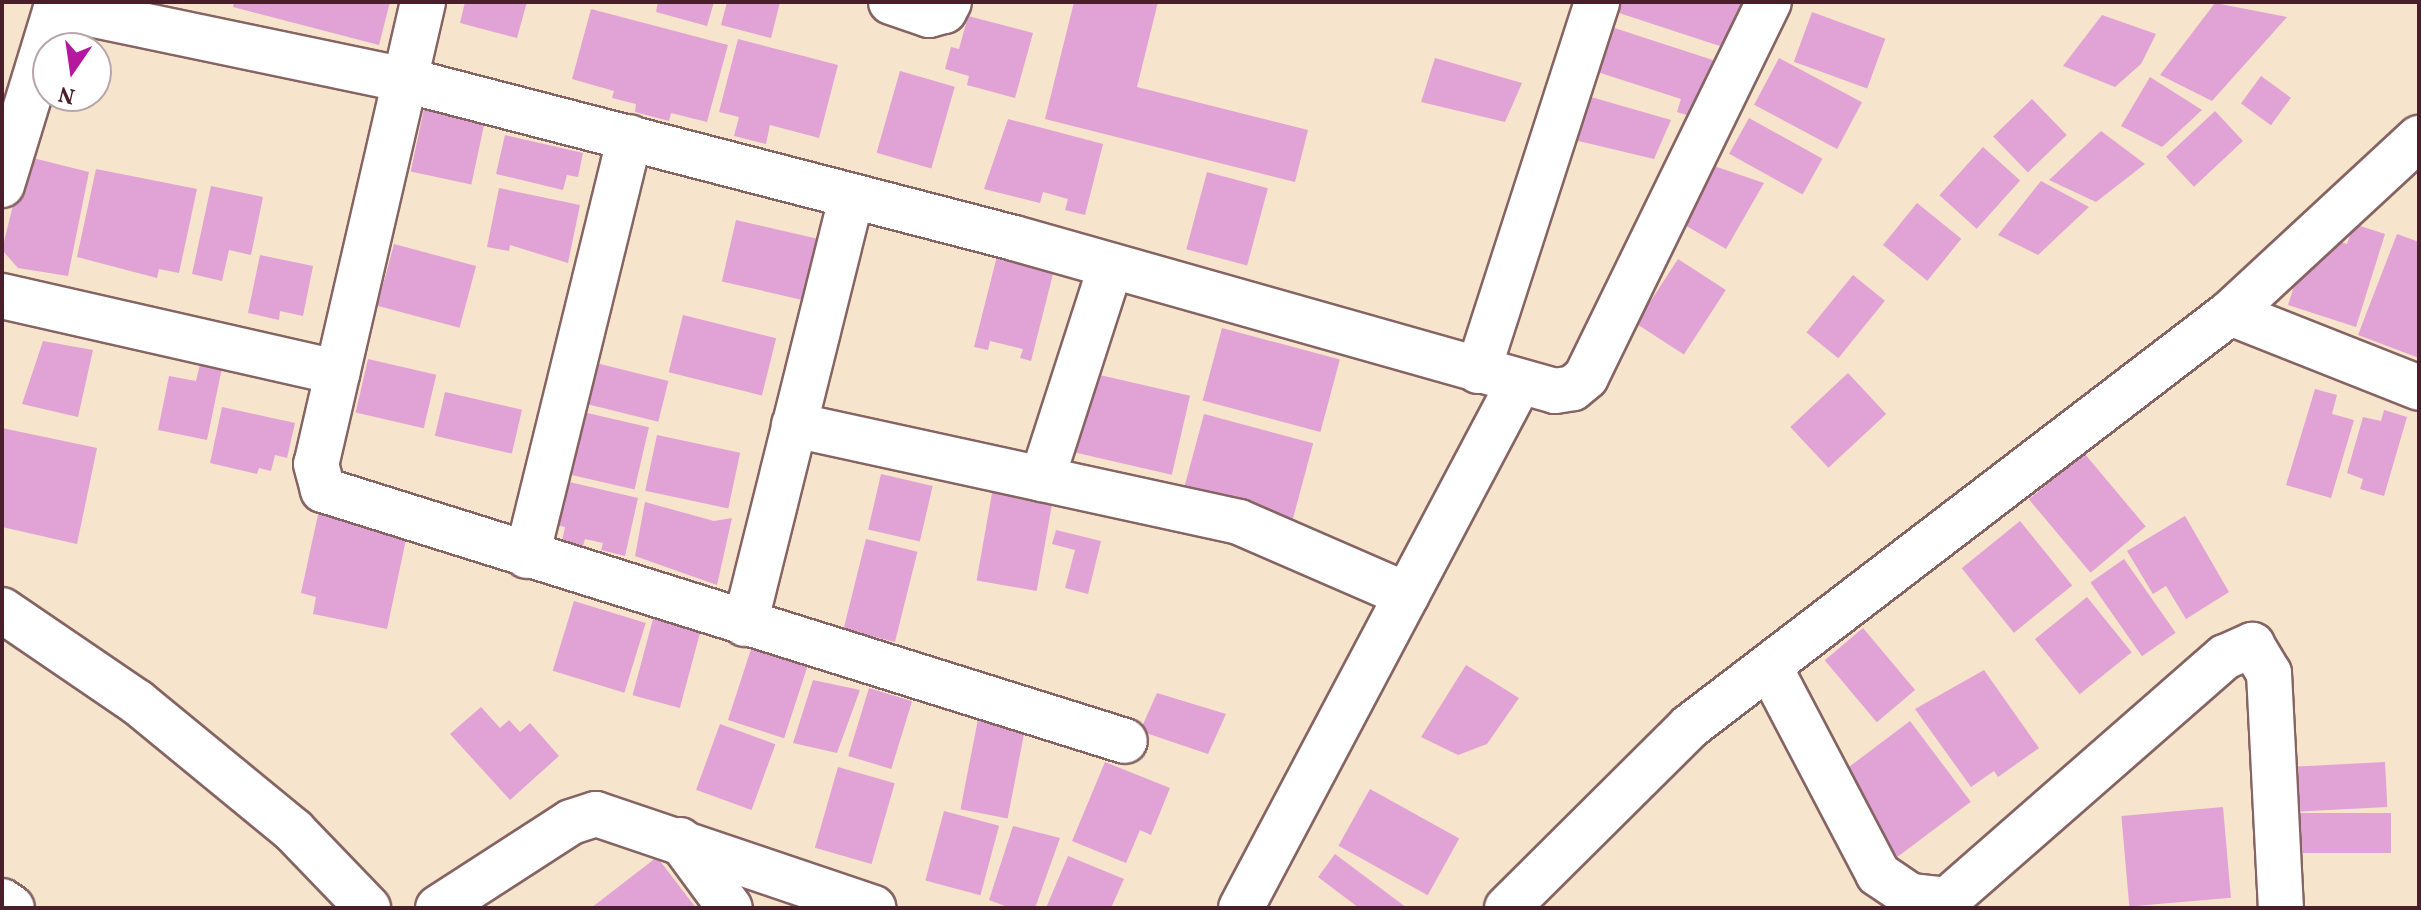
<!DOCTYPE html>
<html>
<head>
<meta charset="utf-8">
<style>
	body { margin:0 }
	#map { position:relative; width:2421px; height:910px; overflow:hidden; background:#f6e4cc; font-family:Vollkorn,serif }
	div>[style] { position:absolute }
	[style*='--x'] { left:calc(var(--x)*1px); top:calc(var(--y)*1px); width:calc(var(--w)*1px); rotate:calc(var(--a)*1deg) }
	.building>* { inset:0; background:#e1a3d5; transform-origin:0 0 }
	.roads { filter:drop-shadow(2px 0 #866463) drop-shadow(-2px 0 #866463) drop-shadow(0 2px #866463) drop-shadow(0 -2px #866463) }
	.street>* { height:44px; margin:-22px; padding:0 22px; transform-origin:22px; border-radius:22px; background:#fff }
	.secondary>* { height:44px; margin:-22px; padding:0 22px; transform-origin:22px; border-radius:22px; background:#fff }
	span { translate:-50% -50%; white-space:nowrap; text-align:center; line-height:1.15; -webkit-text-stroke:7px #fff; paint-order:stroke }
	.frame { position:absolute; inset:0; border:4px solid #4a1f2b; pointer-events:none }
	.north { position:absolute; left:32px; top:32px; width:80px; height:80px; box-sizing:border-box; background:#fff; border:2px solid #b7a5aa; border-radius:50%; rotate:193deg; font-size:22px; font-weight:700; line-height:32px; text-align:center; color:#4a1f2b }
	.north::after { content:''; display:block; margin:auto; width:28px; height:36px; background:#b5179e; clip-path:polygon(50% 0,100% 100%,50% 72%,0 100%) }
</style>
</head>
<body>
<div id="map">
	<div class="building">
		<i style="clip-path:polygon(234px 2px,390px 2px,379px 45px,233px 7px)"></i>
		<i style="clip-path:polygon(465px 2px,527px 2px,517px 38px,460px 23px)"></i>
		<i style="clip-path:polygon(658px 2px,714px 2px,707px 26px,656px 12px)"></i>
		<i style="clip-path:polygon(727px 2px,780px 2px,771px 38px,721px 25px)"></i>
		<i style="clip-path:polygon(1074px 2px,1158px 2px,1137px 87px,1308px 130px,1295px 182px,1045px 119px)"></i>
		<i style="clip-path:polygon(1616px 2px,1745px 2px,1729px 49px,1613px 11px)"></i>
		<i style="clip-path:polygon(2215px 3px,2287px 17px,2212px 101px,2160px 75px)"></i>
		<i style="clip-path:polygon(591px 9px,728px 45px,707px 122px,671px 113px,669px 121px,635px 112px,636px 104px,612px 98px,614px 91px,572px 79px)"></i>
		<i style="left:1812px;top:12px;width:78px;height:53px;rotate:20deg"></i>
		<i style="clip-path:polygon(2102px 15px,2156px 34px,2141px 64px,2115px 87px,2063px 66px)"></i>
		<i style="clip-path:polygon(968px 16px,1033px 33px,1015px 98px,967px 85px,969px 76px,945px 69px,951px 47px,959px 49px)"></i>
		<i style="clip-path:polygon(1596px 22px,1722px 63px,1703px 120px,1677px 112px,1681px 99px,1582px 67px)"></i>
		<i style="clip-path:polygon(738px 39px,838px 65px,819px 138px,770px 125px,766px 144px,734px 136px,739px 117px,719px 112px)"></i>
		<i style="clip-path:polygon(1435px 58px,1522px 83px,1505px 122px,1421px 102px)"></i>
		<i style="left:1779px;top:58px;width:94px;height:53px;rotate:28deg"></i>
		<i style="left:900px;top:71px;width:57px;height:85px;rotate:16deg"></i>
		<i style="left:2261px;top:76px;width:37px;height:34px;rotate:36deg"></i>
		<i style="clip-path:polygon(2150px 77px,2202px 110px,2162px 147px,2121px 126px)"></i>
		<i style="clip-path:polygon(1584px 95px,1671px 120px,1654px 159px,1570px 139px)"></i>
		<i style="left:2032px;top:99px;width:50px;height:54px;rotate:46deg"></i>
		<i style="left:424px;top:109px;width:62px;height:64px;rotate:12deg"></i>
		<i style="left:2215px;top:111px;width:41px;height:67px;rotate:47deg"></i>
		<i style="left:1749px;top:118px;width:84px;height:41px;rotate:29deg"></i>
		<i style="clip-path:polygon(1008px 119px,1103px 144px,1085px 215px,1065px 210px,1068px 199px,1043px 192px,1040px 203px,984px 189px)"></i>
		<i style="clip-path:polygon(2101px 131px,2145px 164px,2096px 202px,2049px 180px)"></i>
		<i style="clip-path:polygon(505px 135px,583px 153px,578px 177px,567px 175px,563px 190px,496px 174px)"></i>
		<i style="left:1983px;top:147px;width:50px;height:65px;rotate:42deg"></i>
		<i style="clip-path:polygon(25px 156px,89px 172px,68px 276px,18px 268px,2px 250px)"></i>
		<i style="clip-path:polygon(1711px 165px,1764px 183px,1726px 249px,1671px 217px)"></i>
		<i style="clip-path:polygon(96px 169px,197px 189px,179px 273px,159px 269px,157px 278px,77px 257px)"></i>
		<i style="left:1207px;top:172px;width:63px;height:80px;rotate:15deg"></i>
		<i style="clip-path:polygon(2041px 181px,2089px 207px,2038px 255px,1998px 235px)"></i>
		<i style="clip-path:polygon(211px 186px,263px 197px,251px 255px,229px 250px,222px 281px,192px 274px)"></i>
		<i style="clip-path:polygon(499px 188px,580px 205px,568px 263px,510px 245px,509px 251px,487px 247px)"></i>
		<i style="left:1917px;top:203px;width:57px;height:54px;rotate:39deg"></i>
		<i style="left:736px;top:220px;width:87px;height:63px;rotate:13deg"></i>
		<i style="clip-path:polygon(2354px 224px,2385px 234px,2356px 327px,2288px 305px,2303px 258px,2319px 235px,2347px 244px)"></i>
		<i style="clip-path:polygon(2397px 234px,2419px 242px,2419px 358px,2358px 335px)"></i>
		<i style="left:394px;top:244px;width:85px;height:64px;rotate:15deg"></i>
		<i style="clip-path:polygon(260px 255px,313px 266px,303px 316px,280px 311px,279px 320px,248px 313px)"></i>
		<i style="clip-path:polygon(997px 256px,1054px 270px,1031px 361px,1020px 358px,1023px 349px,990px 341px,988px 350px,974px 347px)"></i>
		<i style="left:1678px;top:259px;width:57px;height:77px;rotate:33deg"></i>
		<i style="left:1853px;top:275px;width:41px;height:74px;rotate:39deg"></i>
		<i style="left:683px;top:315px;width:96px;height:59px;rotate:14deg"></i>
		<i style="left:1222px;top:328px;width:122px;height:75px;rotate:15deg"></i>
		<i style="clip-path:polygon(43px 341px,93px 350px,78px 417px,22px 404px)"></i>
		<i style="left:368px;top:359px;width:70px;height:55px;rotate:13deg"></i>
		<i style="left:584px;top:360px;width:87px;height:42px;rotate:14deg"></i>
		<i style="clip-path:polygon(200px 364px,222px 368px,207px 440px,158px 430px,169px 376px,196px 381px)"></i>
		<i style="left:1078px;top:370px;width:115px;height:81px;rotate:13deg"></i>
		<i style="left:1848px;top:373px;width:56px;height:79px;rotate:47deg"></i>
		<i style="clip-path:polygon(2315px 389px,2337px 395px,2332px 414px,2354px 420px,2331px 498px,2286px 485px)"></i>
		<i style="left:445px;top:392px;width:79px;height:45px;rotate:13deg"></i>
		<i style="clip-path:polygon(222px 407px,295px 423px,287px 458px,275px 455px,271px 471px,259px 468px,257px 474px,210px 463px)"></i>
		<i style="left:570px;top:409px;width:81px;height:64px;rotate:13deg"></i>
		<i style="clip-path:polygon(2384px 410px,2407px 417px,2384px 496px,2360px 489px,2363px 479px,2347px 473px,2363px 417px,2381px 421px)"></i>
		<i style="left:1204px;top:414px;width:113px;height:78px;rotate:15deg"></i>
		<i style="clip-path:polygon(2px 428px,97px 448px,77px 544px,2px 527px)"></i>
		<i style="left:657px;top:435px;width:85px;height:57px;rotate:12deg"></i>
		<i style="left:2084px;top:453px;width:96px;height:72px;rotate:50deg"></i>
		<i style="left:881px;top:474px;width:53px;height:57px;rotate:13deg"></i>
		<i style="left:995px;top:476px;width:61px;height:106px;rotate:10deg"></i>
		<i style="clip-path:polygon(552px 478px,638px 498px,625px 556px,601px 550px,603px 543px,585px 539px,583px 546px,562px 541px,565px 527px,542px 522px)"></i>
		<i style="clip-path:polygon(645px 502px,714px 521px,732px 518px,717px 585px,635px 556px)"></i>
		<i style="clip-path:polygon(319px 510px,408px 530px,387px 629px,313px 614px,316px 597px,301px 593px)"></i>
		<i style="clip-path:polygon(2185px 516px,2229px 592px,2186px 619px,2166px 586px,2153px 594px,2127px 551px)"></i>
		<i style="left:2020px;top:521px;width:83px;height:75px;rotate:51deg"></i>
		<i style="clip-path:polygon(1056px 530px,1101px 541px,1088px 594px,1065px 588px,1075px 550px,1052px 544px)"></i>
		<i style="left:866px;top:539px;width:53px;height:93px;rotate:14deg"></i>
		<i style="left:2124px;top:559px;width:90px;height:41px;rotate:55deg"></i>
		<i style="left:2087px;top:597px;width:71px;height:67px;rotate:51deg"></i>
		<i style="left:574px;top:601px;width:75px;height:73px;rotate:17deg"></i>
		<i style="left:653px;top:619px;width:49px;height:79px;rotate:15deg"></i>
		<i style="left:1863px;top:628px;width:81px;height:50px;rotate:50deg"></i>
		<i style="left:753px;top:643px;width:59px;height:81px;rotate:18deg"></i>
		<i style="clip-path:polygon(1466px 665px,1519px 698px,1487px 744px,1458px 755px,1421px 737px)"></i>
		<i style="clip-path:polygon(1984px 670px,2039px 748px,1998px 777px,1994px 771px,1971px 787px,1915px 709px)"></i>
		<i style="clip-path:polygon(813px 680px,860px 690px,837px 753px,793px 743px)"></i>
		<i style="left:869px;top:688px;width:45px;height:71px;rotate:17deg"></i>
		<i style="clip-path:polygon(1157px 693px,1226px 714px,1208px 754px,1140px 731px)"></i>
		<i style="clip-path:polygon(481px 707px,500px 728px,509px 720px,520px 732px,530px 723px,559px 756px,510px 800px,450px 734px)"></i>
		<i style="left:979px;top:714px;width:48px;height:97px;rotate:11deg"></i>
		<i style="left:1910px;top:721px;width:101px;height:92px;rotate:53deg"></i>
		<i style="left:720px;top:724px;width:59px;height:70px;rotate:20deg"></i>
		<i style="clip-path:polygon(1105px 762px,1170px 788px,1151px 835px,1140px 830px,1126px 863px,1072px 841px)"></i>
		<i style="left:2385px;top:762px;width:45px;height:92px;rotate:87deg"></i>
		<i style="left:838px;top:767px;width:59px;height:84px;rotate:16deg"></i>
		<i style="left:1370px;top:789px;width:102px;height:65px;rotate:29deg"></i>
		<i style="left:2223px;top:807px;width:91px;height:102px;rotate:85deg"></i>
		<i style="left:944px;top:811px;width:57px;height:72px;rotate:15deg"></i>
		<i style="left:2391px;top:813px;width:40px;height:96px;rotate:90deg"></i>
		<i style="clip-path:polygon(1013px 826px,1060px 838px,1035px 908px,1010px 908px,989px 900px)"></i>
		<i style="clip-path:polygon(1335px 854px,1407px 908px,1359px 908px,1318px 877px)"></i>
		<i style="clip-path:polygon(1068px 856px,1124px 879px,1111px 908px,1046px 908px)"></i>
		<i style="clip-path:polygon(657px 857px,696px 908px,591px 908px)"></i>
	</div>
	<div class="roads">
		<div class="street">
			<i style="--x:423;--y:2;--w:474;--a:103"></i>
			<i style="--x:316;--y:464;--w:27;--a:75"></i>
			<i style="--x:323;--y:490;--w:840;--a:17.38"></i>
			<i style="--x:891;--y:2;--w:40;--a:18.9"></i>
			<i style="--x:929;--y:15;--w:16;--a:-15"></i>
			<i style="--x:944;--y:11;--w:10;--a:-61"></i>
			<i style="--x:56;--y:7;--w:357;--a:11.8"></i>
			<i style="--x:405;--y:80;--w:629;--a:14.54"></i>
			<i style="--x:1014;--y:238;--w:562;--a:15.79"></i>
			<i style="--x:1555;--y:391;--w:18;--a:-9"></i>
			<i style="--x:1573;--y:388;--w:17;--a:-40"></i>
			<i style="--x:1586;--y:377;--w:417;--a:-64"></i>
			<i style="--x:2;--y:185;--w:191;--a:-73"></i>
			<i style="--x:2;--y:296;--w:344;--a:12.8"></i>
			<i style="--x:2230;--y:313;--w:203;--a:21.6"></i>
			<i style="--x:1478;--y:371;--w:388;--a:-72.1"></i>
			<i style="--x:794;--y:425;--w:455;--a:12.3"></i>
			<i style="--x:1239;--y:522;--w:183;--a:23.5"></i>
			<i style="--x:1042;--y:479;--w:224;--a:-72.1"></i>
			<i style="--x:527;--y:556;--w:431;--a:-76.2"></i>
			<i style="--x:2;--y:610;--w:163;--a:34.3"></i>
			<i style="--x:137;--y:702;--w:203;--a:39.4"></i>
			<i style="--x:294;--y:831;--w:107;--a:46.1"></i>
			<i style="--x:745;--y:624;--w:441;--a:-76"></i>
			<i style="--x:1769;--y:666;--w:235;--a:62.3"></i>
			<i style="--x:1878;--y:874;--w:40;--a:34"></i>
			<i style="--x:1911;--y:896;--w:36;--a:6"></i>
			<i style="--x:1947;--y:900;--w:369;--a:-41.2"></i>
			<i style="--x:2225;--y:657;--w:30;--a:-24"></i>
			<i style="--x:2252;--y:645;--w:33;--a:59"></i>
			<i style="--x:2269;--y:673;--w:235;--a:87.1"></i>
			<i style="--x:680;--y:840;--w:84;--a:53.7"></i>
			<i style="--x:438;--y:908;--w:158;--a:-32.9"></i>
			<i style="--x:571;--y:822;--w:26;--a:-18"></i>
			<i style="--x:596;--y:814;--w:293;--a:18.7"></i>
			<i style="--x:1241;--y:908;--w:594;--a:-62.1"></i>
			<i style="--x:1507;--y:908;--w:257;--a:-44.8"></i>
			<i style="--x:1689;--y:727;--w:681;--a:-37.43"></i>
			<i style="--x:2230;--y:313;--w:258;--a:-42.8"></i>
		</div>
		<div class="secondary">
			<i style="--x:2;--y:901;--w:12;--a:35"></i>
		</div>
	</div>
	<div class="frame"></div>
	<div class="north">N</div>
</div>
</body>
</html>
